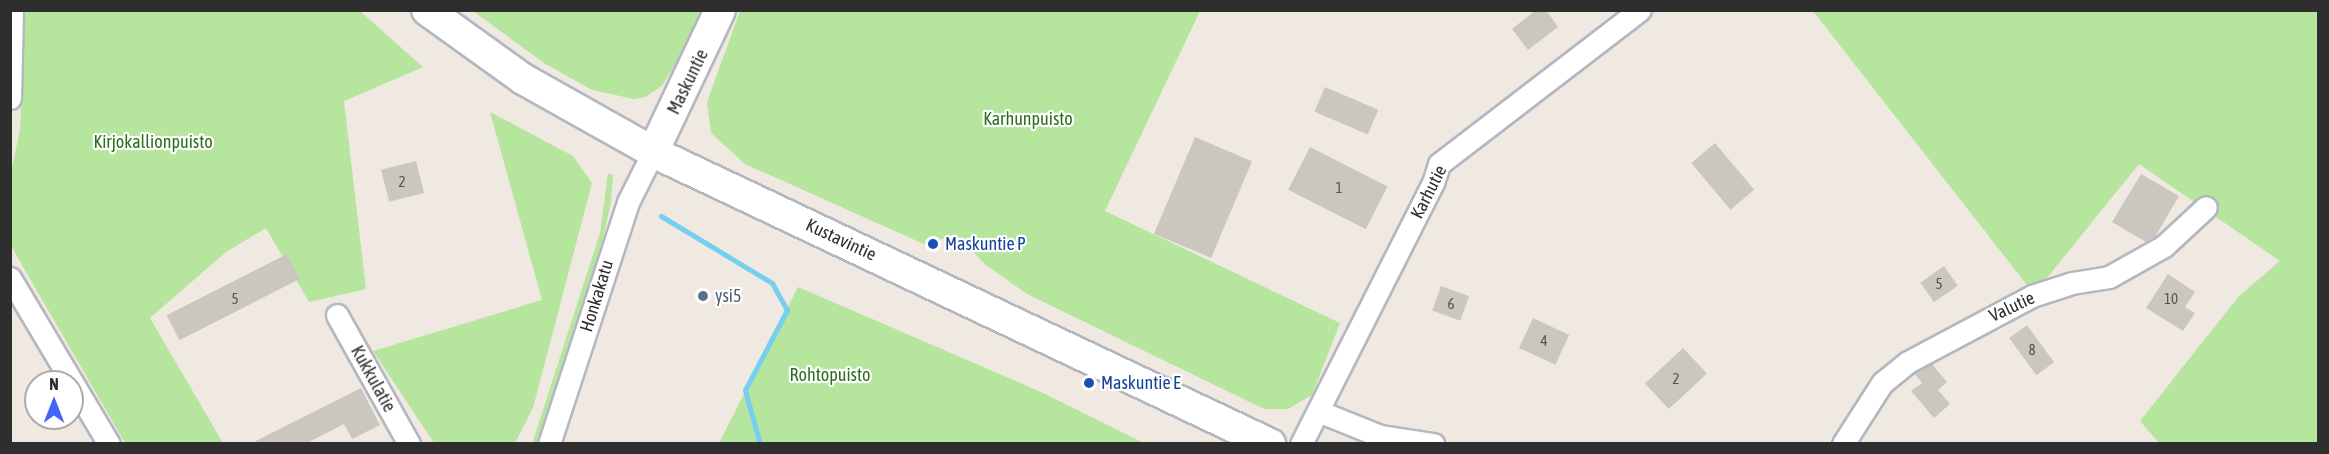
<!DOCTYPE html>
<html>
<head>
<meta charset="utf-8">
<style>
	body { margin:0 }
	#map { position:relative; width:2329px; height:454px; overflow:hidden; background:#efe9e1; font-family:"Asap Condensed",sans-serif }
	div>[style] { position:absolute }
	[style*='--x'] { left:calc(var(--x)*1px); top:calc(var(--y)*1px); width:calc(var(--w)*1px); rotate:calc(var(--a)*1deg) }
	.green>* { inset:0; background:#b6e59e }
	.stream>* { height:5px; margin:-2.5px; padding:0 2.5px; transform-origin:2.5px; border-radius:2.5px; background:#75cff0 }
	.building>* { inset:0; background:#cbc7bf; transform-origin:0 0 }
	.roads { filter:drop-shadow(2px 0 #b4b7c1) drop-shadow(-2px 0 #b4b7c1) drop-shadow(0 2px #b4b7c1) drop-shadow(0 -2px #b4b7c1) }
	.street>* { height:21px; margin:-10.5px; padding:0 10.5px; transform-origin:10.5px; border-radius:10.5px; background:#fff }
	.secondary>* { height:30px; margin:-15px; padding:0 15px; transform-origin:15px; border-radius:15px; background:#fff }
	.dots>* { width:16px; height:16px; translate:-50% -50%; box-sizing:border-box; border:3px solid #fff; border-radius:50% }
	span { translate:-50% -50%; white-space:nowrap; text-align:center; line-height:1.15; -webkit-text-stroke:4.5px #fff; paint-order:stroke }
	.number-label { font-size:15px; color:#555452 }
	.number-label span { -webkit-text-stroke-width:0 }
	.street-label { font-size:18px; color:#2e2e2e }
	.park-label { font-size:18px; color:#2c6e1b }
	.transit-label { font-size:18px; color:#164399 }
	.left { translate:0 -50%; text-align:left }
	.service-label { font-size:18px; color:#4e5e75 }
	.frame { position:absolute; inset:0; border:12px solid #2e2e2e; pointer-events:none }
	.north { position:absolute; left:24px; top:370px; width:60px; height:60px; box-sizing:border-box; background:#fff; border:2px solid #ababab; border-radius:50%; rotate:0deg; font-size:16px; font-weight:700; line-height:24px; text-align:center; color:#2e2e2e }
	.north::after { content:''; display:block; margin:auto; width:21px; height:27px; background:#4264fb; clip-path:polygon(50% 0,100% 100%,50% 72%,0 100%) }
</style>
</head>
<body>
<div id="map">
	<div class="green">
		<i style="clip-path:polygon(25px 11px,360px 11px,423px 67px,344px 101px,366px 289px,309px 302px,266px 228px,226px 252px,150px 318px,223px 443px,125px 443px,11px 246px,11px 173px,20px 129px)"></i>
		<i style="clip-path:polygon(473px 11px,709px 11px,662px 86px,645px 97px,634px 99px,592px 90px,544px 63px)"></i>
		<i style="clip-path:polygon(740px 11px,1200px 11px,1105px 211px,1340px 323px,1312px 395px,1288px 409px,1264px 409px,1027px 294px,986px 265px,955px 234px,926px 245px,745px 164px,711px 133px,707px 102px)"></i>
		<i style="clip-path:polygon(1813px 11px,2318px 11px,2318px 443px,2159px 443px,2140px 421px,2239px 296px,2280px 261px,2139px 164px,2034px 294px)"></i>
		<i style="clip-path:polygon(490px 112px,573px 156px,592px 183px,533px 408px,515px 443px,434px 443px,373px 351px,542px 300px)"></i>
		<i style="clip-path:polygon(608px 173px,613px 175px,611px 202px,604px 235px,544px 429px,538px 443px,532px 444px,600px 233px)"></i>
		<i style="clip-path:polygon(798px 287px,1041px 392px,1144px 443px,719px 443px)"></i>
	</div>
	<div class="stream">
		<i style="--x:661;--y:216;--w:130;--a:31.1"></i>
		<i style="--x:772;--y:283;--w:31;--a:61"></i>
		<i style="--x:787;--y:310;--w:90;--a:117.7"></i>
		<i style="--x:745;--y:390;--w:56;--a:74.5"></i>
	</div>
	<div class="building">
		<i style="clip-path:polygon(1536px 10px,1546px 10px,1558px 27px,1528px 50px,1512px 29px)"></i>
		<i style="left:1325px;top:87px;width:58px;height:27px;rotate:23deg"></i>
		<i style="left:1195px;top:137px;width:62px;height:105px;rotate:23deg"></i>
		<i style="left:1715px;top:143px;width:61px;height:31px;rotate:50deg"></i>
		<i style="left:1310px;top:147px;width:87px;height:48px;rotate:27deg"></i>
		<i style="left:416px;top:161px;width:33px;height:36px;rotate:76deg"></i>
		<i style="clip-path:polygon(2141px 174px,2179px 196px,2155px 237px,2146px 242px,2112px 222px)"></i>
		<i style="left:287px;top:254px;width:28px;height:135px;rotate:63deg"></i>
		<i style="left:1944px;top:266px;width:24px;height:29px;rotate:55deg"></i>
		<i style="clip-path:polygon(2168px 274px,2195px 292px,2185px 307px,2195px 313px,2183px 331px,2146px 308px)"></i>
		<i style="left:1441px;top:286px;width:30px;height:26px;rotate:20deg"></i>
		<i style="left:1533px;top:318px;width:40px;height:33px;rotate:25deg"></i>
		<i style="left:2027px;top:325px;width:46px;height:22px;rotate:54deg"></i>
		<i style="left:1683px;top:348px;width:35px;height:52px;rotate:47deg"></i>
		<i style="clip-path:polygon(1932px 364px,1947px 382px,1938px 390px,1950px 404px,1934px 418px,1911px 391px,1922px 383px,1915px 374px)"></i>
		<i style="clip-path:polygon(361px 388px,380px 425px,352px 439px,344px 424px,305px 444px,250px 444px)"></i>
	</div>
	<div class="roads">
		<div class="street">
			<i style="--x:10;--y:98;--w:88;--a:-88.7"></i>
			<i style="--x:10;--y:278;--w:193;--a:59.2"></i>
			<i style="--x:337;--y:315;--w:148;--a:60.8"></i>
			<i style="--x:1318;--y:411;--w:67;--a:22"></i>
			<i style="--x:1380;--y:436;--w:54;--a:8.6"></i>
			<i style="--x:549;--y:444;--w:255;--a:-71.9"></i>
			<i style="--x:628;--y:202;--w:56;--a:-63.4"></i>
			<i style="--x:1301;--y:444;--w:292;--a:-63.2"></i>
			<i style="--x:1433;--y:183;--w:20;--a:-72"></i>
			<i style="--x:1439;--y:164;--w:253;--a:-37.5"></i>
			<i style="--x:1843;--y:444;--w:72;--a:-57.4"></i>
			<i style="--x:1882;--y:383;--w:33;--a:-39"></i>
			<i style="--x:1908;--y:362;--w:140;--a:-28"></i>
			<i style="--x:2032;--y:296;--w:42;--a:-18"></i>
			<i style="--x:2072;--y:283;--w:37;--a:-9"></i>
			<i style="--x:2109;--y:277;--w:63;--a:-29.4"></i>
			<i style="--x:2164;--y:246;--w:57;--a:-42.9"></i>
		</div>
		<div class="secondary">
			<i style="--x:427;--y:10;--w:118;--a:35.7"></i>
			<i style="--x:523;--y:79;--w:149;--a:29.3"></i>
			<i style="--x:653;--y:152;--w:683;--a:25.33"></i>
			<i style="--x:653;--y:152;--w:157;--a:-64.7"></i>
		</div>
	</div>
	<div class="dots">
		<i style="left:933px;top:244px;background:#1a4fb4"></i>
		<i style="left:703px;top:296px;background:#5c6f8a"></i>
		<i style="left:1089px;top:383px;background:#1a4fb4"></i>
	</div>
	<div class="number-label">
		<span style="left:402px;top:182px">2</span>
		<span style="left:1339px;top:188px">1</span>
		<span style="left:1939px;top:284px">5</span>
		<span style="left:235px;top:299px">5</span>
		<span style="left:2171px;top:299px">10</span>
		<span style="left:1451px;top:304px">6</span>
		<span style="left:1544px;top:341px">4</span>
		<span style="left:2032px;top:350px">8</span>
		<span style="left:1676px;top:379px">2</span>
	</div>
	<div class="street-label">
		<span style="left:688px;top:82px;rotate:-64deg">Maskuntie</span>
		<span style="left:1429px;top:192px;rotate:-63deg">Karhutie</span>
		<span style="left:841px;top:240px;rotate:25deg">Kustavintie</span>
		<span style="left:597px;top:296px;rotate:-73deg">Honkakatu</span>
		<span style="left:2012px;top:307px;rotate:-25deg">Valutie</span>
		<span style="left:373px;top:379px;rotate:61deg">Kukkulatie</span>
	</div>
	<div class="park-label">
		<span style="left:1028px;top:119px">Karhunpuisto</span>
		<span style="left:153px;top:142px">Kirjokallionpuisto</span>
		<span style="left:830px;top:375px">Rohtopuisto</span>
	</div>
	<div class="transit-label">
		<span class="left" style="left:945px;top:244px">Maskuntie P</span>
		<span class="left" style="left:1101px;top:383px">Maskuntie E</span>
	</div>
	<div class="service-label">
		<span class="left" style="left:715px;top:296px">ysi5</span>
	</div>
	<div class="frame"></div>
	<div class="north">N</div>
</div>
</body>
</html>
